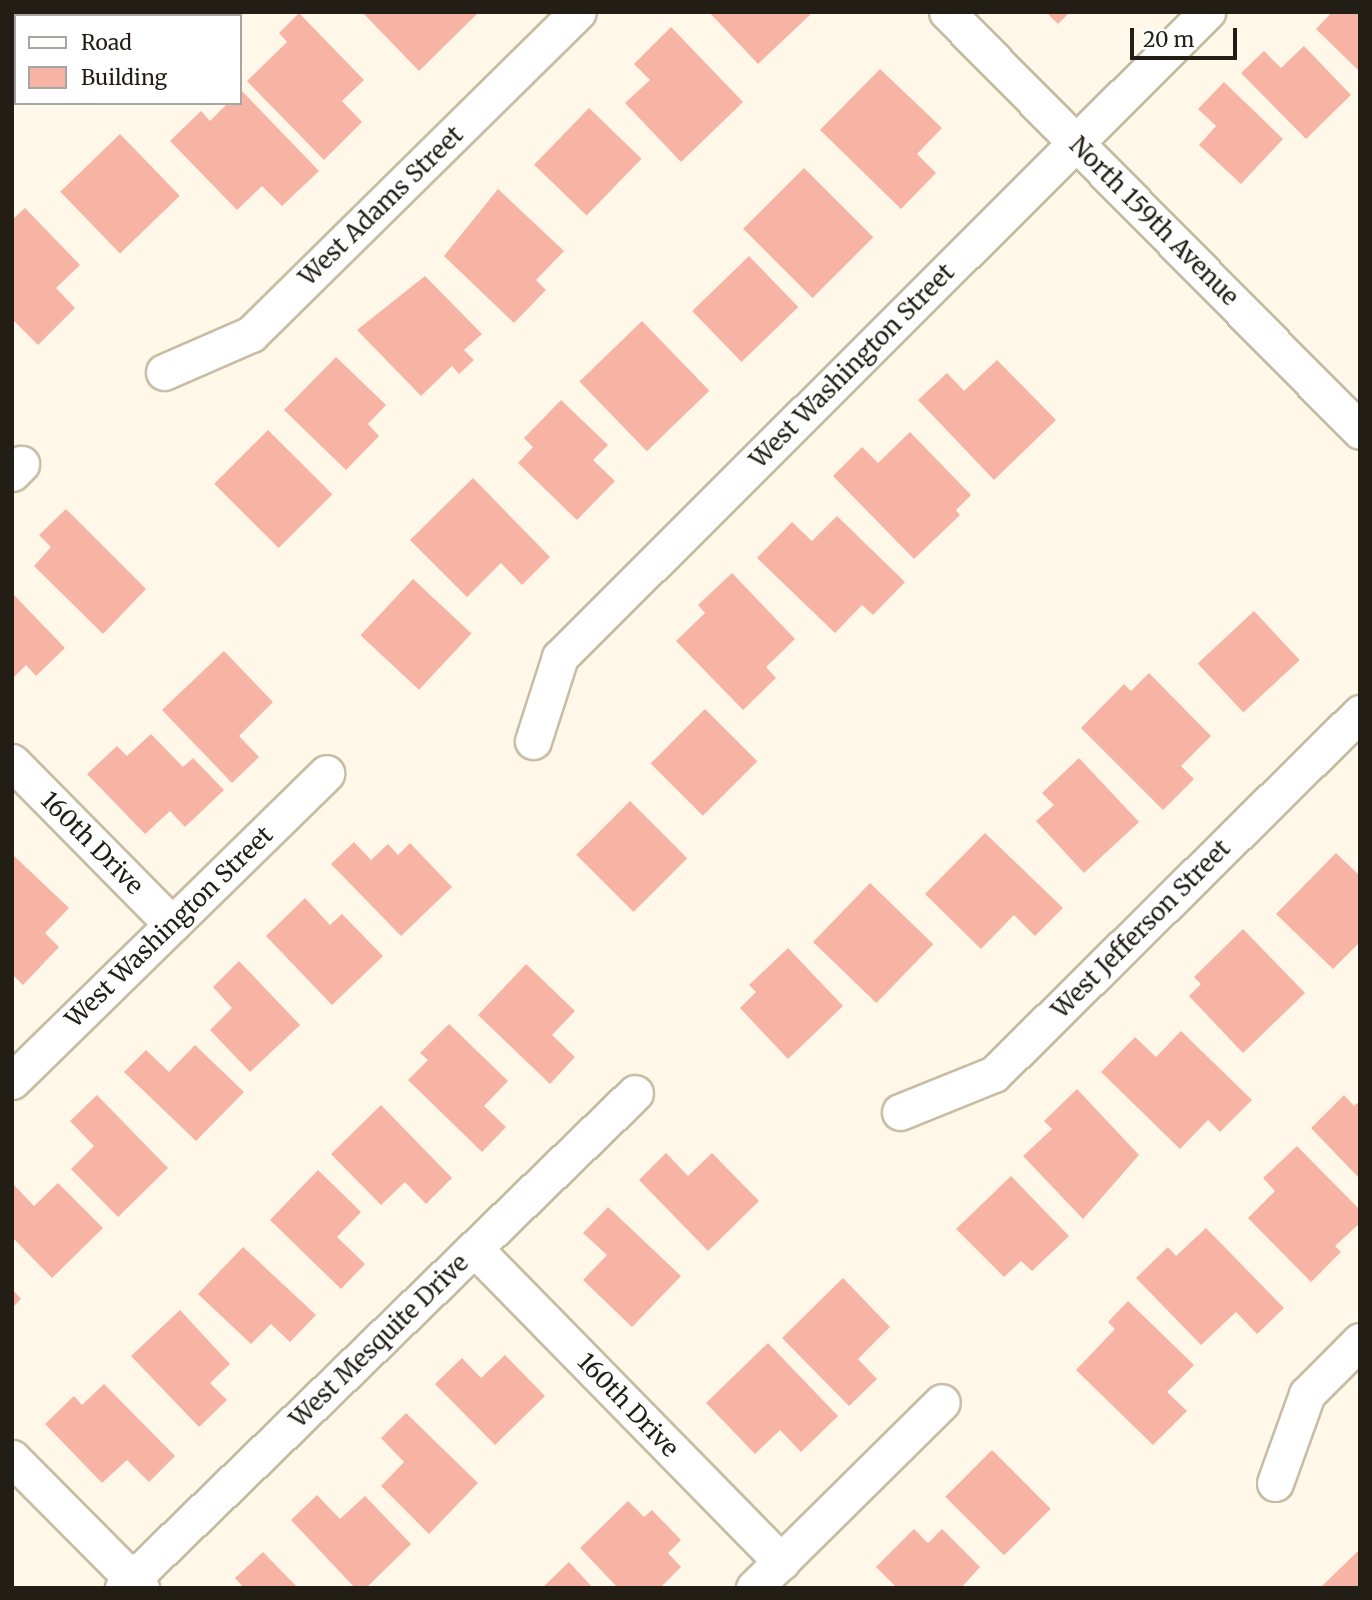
<!DOCTYPE html>
<html>
<head>
<meta charset="utf-8">
<style>
	body { margin:0 }
	#map { position:relative; width:1372px; height:1600px; overflow:hidden; background:#fff8e9; font-family:Merriweather,serif }
	div>[style] { position:absolute }
	[style*='--x'] { left:calc(var(--x)*1px); top:calc(var(--y)*1px); width:calc(var(--w)*1px); rotate:calc(var(--a)*1deg) }
	.building>* { inset:0; background:#f7b4a5; transform-origin:0 0 }
	.roads { filter:drop-shadow(2px 0 #c7bca4) drop-shadow(-2px 0 #c7bca4) drop-shadow(0 2px #c7bca4) drop-shadow(0 -2px #c7bca4) }
	.street>* { height:35px; margin:-17.5px; padding:0 17.5px; transform-origin:17.5px; border-radius:17.5px; background:#fff }
	span { translate:-50% -50%; white-space:nowrap; text-align:center; line-height:1.15; -webkit-text-stroke:5px #fff; paint-order:stroke }
	.street-label { font-size:24px; color:#221e15 }
	.frame { position:absolute; inset:0; border:14px solid #221e15; pointer-events:none }
	.legend { position:absolute; left:14px; top:14px; width:228px; height:91px; box-sizing:border-box; background:#fff; border:2px solid #a7a5a1; margin:0; padding:9px 12px; list-style:none; font-size:21px; color:#221e15 }
	.legend li { display:flex; align-items:center; gap:14px; height:35px }
	.legend b { width:35px; border:2px solid #a7a5a1 }
	.scale { position:absolute; left:1130px; top:28px; width:107px; height:32px; box-sizing:border-box; border:4px solid #221e15; border-top:0; padding-left:9px; font-size:21px; line-height:24px; white-space:nowrap; color:#221e15; -webkit-text-stroke:5px #fff; paint-order:stroke }
</style>
</head>
<body>
<div id="map">
	<div class="building">
		<i style="clip-path:polygon(362px 12px,479px 12px,419px 71px)"></i>
		<i style="clip-path:polygon(709px 12px,813px 12px,758px 64px)"></i>
		<i style="clip-path:polygon(1046px 12px,1070px 12px,1058px 24px)"></i>
		<i style="clip-path:polygon(1332px 12px,1360px 12px,1360px 72px,1316px 29px)"></i>
		<i style="clip-path:polygon(299px 13px,364px 80px,342px 101px,362px 122px,324px 160px,247px 81px,287px 42px,279px 33px)"></i>
		<i style="clip-path:polygon(671px 27px,743px 102px,681px 162px,625px 103px,650px 80px,634px 64px)"></i>
		<i style="clip-path:polygon(1304px 46px,1351px 95px,1306px 139px,1241px 73px,1264px 51px,1281px 68px)"></i>
		<i style="clip-path:polygon(880px 69px,942px 128px,917px 154px,936px 173px,901px 209px,820px 130px)"></i>
		<i style="clip-path:polygon(1224px 82px,1283px 139px,1241px 184px,1199px 145px,1216px 126px,1198px 109px)"></i>
		<i style="clip-path:polygon(241px 90px,319px 171px,282px 206px,262px 186px,237px 210px,170px 141px,201px 111px,210px 121px,228px 103px,240px 103px)"></i>
		<i style="left:589px;top:108px;width:73px;height:79px;rotate:44deg"></i>
		<i style="left:120px;top:134px;width:86px;height:83px;rotate:46deg"></i>
		<i style="left:804px;top:168px;width:98px;height:86px;rotate:45deg"></i>
		<i style="clip-path:polygon(498px 189px,564px 251px,536px 280px,546px 290px,514px 323px,444px 256px)"></i>
		<i style="clip-path:polygon(25px 208px,80px 265px,56px 288px,75px 308px,38px 345px,12px 319px,12px 220px)"></i>
		<i style="left:749px;top:256px;width:71px;height:79px;rotate:46deg"></i>
		<i style="clip-path:polygon(425px 276px,482px 334px,464px 350px,474px 360px,459px 374px,452px 366px,421px 396px,357px 330px)"></i>
		<i style="left:642px;top:321px;width:97px;height:87px;rotate:46deg"></i>
		<i style="clip-path:polygon(336px 357px,386px 405px,368px 424px,379px 436px,346px 470px,284px 410px)"></i>
		<i style="clip-path:polygon(997px 360px,1056px 420px,994px 480px,918px 400px,947px 373px,964px 391px)"></i>
		<i style="clip-path:polygon(561px 400px,608px 445px,593px 460px,615px 481px,577px 520px,518px 463px,533px 447px,524px 438px)"></i>
		<i style="left:268px;top:430px;width:91px;height:76px;rotate:45deg"></i>
		<i style="clip-path:polygon(910px 432px,971px 495px,956px 510px,960px 515px,914px 559px,833px 476px,862px 447px,878px 463px)"></i>
		<i style="clip-path:polygon(473px 478px,550px 557px,522px 585px,501px 563px,467px 597px,410px 540px)"></i>
		<i style="clip-path:polygon(66px 509px,146px 589px,103px 634px,34px 566px,51px 547px,39px 535px)"></i>
		<i style="clip-path:polygon(837px 516px,905px 582px,873px 615px,862px 605px,835px 633px,757px 558px,792px 522px,812px 541px)"></i>
		<i style="clip-path:polygon(732px 573px,795px 639px,766px 667px,776px 678px,743px 710px,676px 641px,705px 613px,698px 605px)"></i>
		<i style="left:413px;top:579px;width:80px;height:77px;rotate:43deg"></i>
		<i style="clip-path:polygon(12px 593px,65px 648px,36px 676px,26px 665px,12px 679px)"></i>
		<i style="left:1254px;top:611px;width:67px;height:77px;rotate:47deg"></i>
		<i style="clip-path:polygon(224px 651px,273px 702px,239px 736px,259px 757px,232px 783px,162px 710px)"></i>
		<i style="clip-path:polygon(1149px 673px,1211px 736px,1181px 766px,1194px 779px,1163px 810px,1081px 728px,1124px 684px,1131px 691px)"></i>
		<i style="left:705px;top:709px;width:74px;height:77px;rotate:45deg"></i>
		<i style="clip-path:polygon(151px 734px,183px 767px,193px 758px,224px 790px,185px 827px,170px 811px,145px 834px,87px 774px,117px 746px,127px 756px)"></i>
		<i style="clip-path:polygon(1079px 758px,1139px 822px,1084px 873px,1036px 821px,1054px 805px,1042px 793px)"></i>
		<i style="left:630px;top:801px;width:81px;height:76px;rotate:45deg"></i>
		<i style="clip-path:polygon(985px 833px,1063px 908px,1035px 936px,1014px 915px,981px 949px,925px 894px)"></i>
		<i style="clip-path:polygon(354px 842px,371px 860px,388px 844px,398px 855px,410px 843px,452px 887px,401px 936px,331px 864px)"></i>
		<i style="clip-path:polygon(1336px 853px,1360px 876px,1360px 942px,1333px 969px,1276px 914px)"></i>
		<i style="clip-path:polygon(12px 854px,69px 908px,45px 933px,59px 947px,23px 985px,12px 974px)"></i>
		<i style="left:870px;top:883px;width:88px;height:82px;rotate:44deg"></i>
		<i style="clip-path:polygon(305px 898px,330px 925px,342px 914px,383px 956px,332px 1005px,266px 936px)"></i>
		<i style="clip-path:polygon(1243px 929px,1305px 993px,1243px 1053px,1189px 996px,1201px 984px,1194px 977px)"></i>
		<i style="clip-path:polygon(788px 948px,843px 1006px,788px 1059px,740px 1008px,756px 992px,749px 985px)"></i>
		<i style="clip-path:polygon(239px 961px,300px 1025px,250px 1072px,210px 1030px,232px 1008px,213px 987px)"></i>
		<i style="clip-path:polygon(526px 964px,575px 1011px,552px 1035px,575px 1057px,550px 1084px,478px 1015px)"></i>
		<i style="clip-path:polygon(449px 1024px,508px 1081px,484px 1106px,506px 1127px,482px 1152px,408px 1080px,428px 1060px,420px 1053px)"></i>
		<i style="clip-path:polygon(1181px 1031px,1252px 1100px,1220px 1132px,1208px 1120px,1180px 1149px,1101px 1072px,1135px 1037px,1156px 1057px)"></i>
		<i style="clip-path:polygon(195px 1045px,244px 1092px,196px 1141px,124px 1072px,146px 1050px,169px 1072px)"></i>
		<i style="clip-path:polygon(1077px 1089px,1139px 1155px,1083px 1219px,1023px 1156px,1052px 1129px,1044px 1121px)"></i>
		<i style="clip-path:polygon(97px 1095px,168px 1168px,118px 1217px,71px 1169px,94px 1146px,70px 1121px)"></i>
		<i style="clip-path:polygon(1344px 1095px,1354px 1106px,1360px 1101px,1360px 1179px,1311px 1128px)"></i>
		<i style="clip-path:polygon(381px 1105px,452px 1178px,426px 1204px,405px 1182px,381px 1205px,331px 1154px)"></i>
		<i style="clip-path:polygon(1297px 1146px,1360px 1210px,1360px 1223px,1335px 1246px,1341px 1252px,1311px 1282px,1248px 1218px,1275px 1191px,1263px 1178px)"></i>
		<i style="clip-path:polygon(666px 1153px,688px 1176px,712px 1153px,759px 1201px,708px 1251px,639px 1180px)"></i>
		<i style="clip-path:polygon(318px 1170px,361px 1212px,337px 1237px,365px 1264px,341px 1289px,270px 1220px)"></i>
		<i style="clip-path:polygon(1011px 1176px,1069px 1236px,1032px 1271px,1021px 1261px,1004px 1277px,956px 1229px)"></i>
		<i style="clip-path:polygon(12px 1183px,34px 1206px,58px 1183px,103px 1228px,52px 1278px,12px 1237px)"></i>
		<i style="clip-path:polygon(608px 1207px,681px 1276px,632px 1327px,583px 1280px,607px 1255px,583px 1233px)"></i>
		<i style="clip-path:polygon(1206px 1228px,1284px 1308px,1257px 1334px,1236px 1312px,1201px 1345px,1136px 1278px,1168px 1247px,1176px 1256px)"></i>
		<i style="clip-path:polygon(243px 1247px,316px 1315px,290px 1342px,271px 1324px,251px 1344px,198px 1294px)"></i>
		<i style="clip-path:polygon(843px 1278px,890px 1327px,858px 1359px,877px 1379px,849px 1406px,782px 1338px)"></i>
		<i style="clip-path:polygon(12px 1289px,21px 1299px,12px 1308px)"></i>
		<i style="clip-path:polygon(1128px 1301px,1194px 1365px,1167px 1392px,1187px 1411px,1153px 1445px,1076px 1370px,1115px 1329px,1108px 1322px)"></i>
		<i style="clip-path:polygon(180px 1310px,230px 1364px,210px 1383px,227px 1400px,199px 1427px,131px 1356px)"></i>
		<i style="clip-path:polygon(768px 1343px,838px 1416px,801px 1452px,780px 1430px,755px 1454px,706px 1403px)"></i>
		<i style="clip-path:polygon(505px 1355px,545px 1396px,495px 1445px,435px 1384px,462px 1358px,481px 1378px)"></i>
		<i style="clip-path:polygon(104px 1384px,175px 1456px,149px 1482px,127px 1460px,102px 1483px,45px 1424px,74px 1396px,82px 1405px)"></i>
		<i style="clip-path:polygon(406px 1413px,478px 1483px,429px 1534px,381px 1486px,404px 1462px,381px 1438px)"></i>
		<i style="left:992px;top:1450px;width:83px;height:66px;rotate:45deg"></i>
		<i style="clip-path:polygon(317px 1495px,340px 1519px,365px 1496px,411px 1544px,366px 1588px,355px 1588px,291px 1520px)"></i>
		<i style="clip-path:polygon(628px 1501px,644px 1517px,652px 1510px,681px 1540px,668px 1553px,681px 1567px,660px 1588px,618px 1588px,580px 1548px)"></i>
		<i style="clip-path:polygon(914px 1529px,928px 1543px,942px 1529px,980px 1567px,961px 1588px,897px 1588px,876px 1567px)"></i>
		<i style="clip-path:polygon(1360px 1549px,1360px 1588px,1320px 1588px)"></i>
		<i style="clip-path:polygon(263px 1552px,298px 1588px,244px 1588px,235px 1578px)"></i>
		<i style="clip-path:polygon(569px 1562px,593px 1588px,542px 1588px)"></i>
	</div>
	<div class="roads">
		<div class="street">
			<i style="--x:947;--y:12;--w:588;--a:45.41"></i>
			<i style="--x:164;--y:372;--w:95;--a:-23.6"></i>
			<i style="--x:251;--y:334;--w:459;--a:-44.6"></i>
			<i style="--x:12;--y:473;--w:13;--a:-45"></i>
			<i style="--x:533;--y:741;--w:88;--a:-72.2"></i>
			<i style="--x:560;--y:657;--w:914;--a:-44.91"></i>
			<i style="--x:12;--y:762;--w:228;--a:45.4"></i>
			<i style="--x:12;--y:1081;--w:440;--a:-44.4"></i>
			<i style="--x:900;--y:1112;--w:101;--a:-22"></i>
			<i style="--x:994;--y:1074;--w:514;--a:-44.61"></i>
			<i style="--x:475;--y:1249;--w:438;--a:45.6"></i>
			<i style="--x:12;--y:1458;--w:183;--a:45.2"></i>
			<i style="--x:1275;--y:1483;--w:95;--a:-70.2"></i>
			<i style="--x:1307;--y:1394;--w:75;--a:-45"></i>
			<i style="--x:123;--y:1588;--w:712;--a:-44.03"></i>
			<i style="--x:754;--y:1588;--w:264;--a:-44.7"></i>
		</div>
	</div>
	<div class="street-label">
		<span style="left:381px;top:206px;rotate:-44deg">West Adams Street</span>
		<span style="left:1154px;top:221px;rotate:45deg">North 159th Avenue</span>
		<span style="left:852px;top:366px;rotate:-45deg">West Washington Street</span>
		<span style="left:92px;top:843px;rotate:45deg">160th Drive</span>
		<span style="left:169px;top:927px;rotate:-44deg">West Washington Street</span>
		<span style="left:1141px;top:929px;rotate:-45deg">West Jefferson Street</span>
		<span style="left:379px;top:1341px;rotate:-44deg">West Mesquite Drive</span>
		<span style="left:628px;top:1405px;rotate:46deg">160th Drive</span>
	</div>
	<div class="frame"></div>
	<ul class="legend">
	<li><b style="height:9px;background:#fff"></b>Road</li>
	<li><b style="height:19px;background:#f7b4a5"></b>Building</li>
	</ul>
	<div class="scale">20 m</div>
</div>
</body>
</html>
